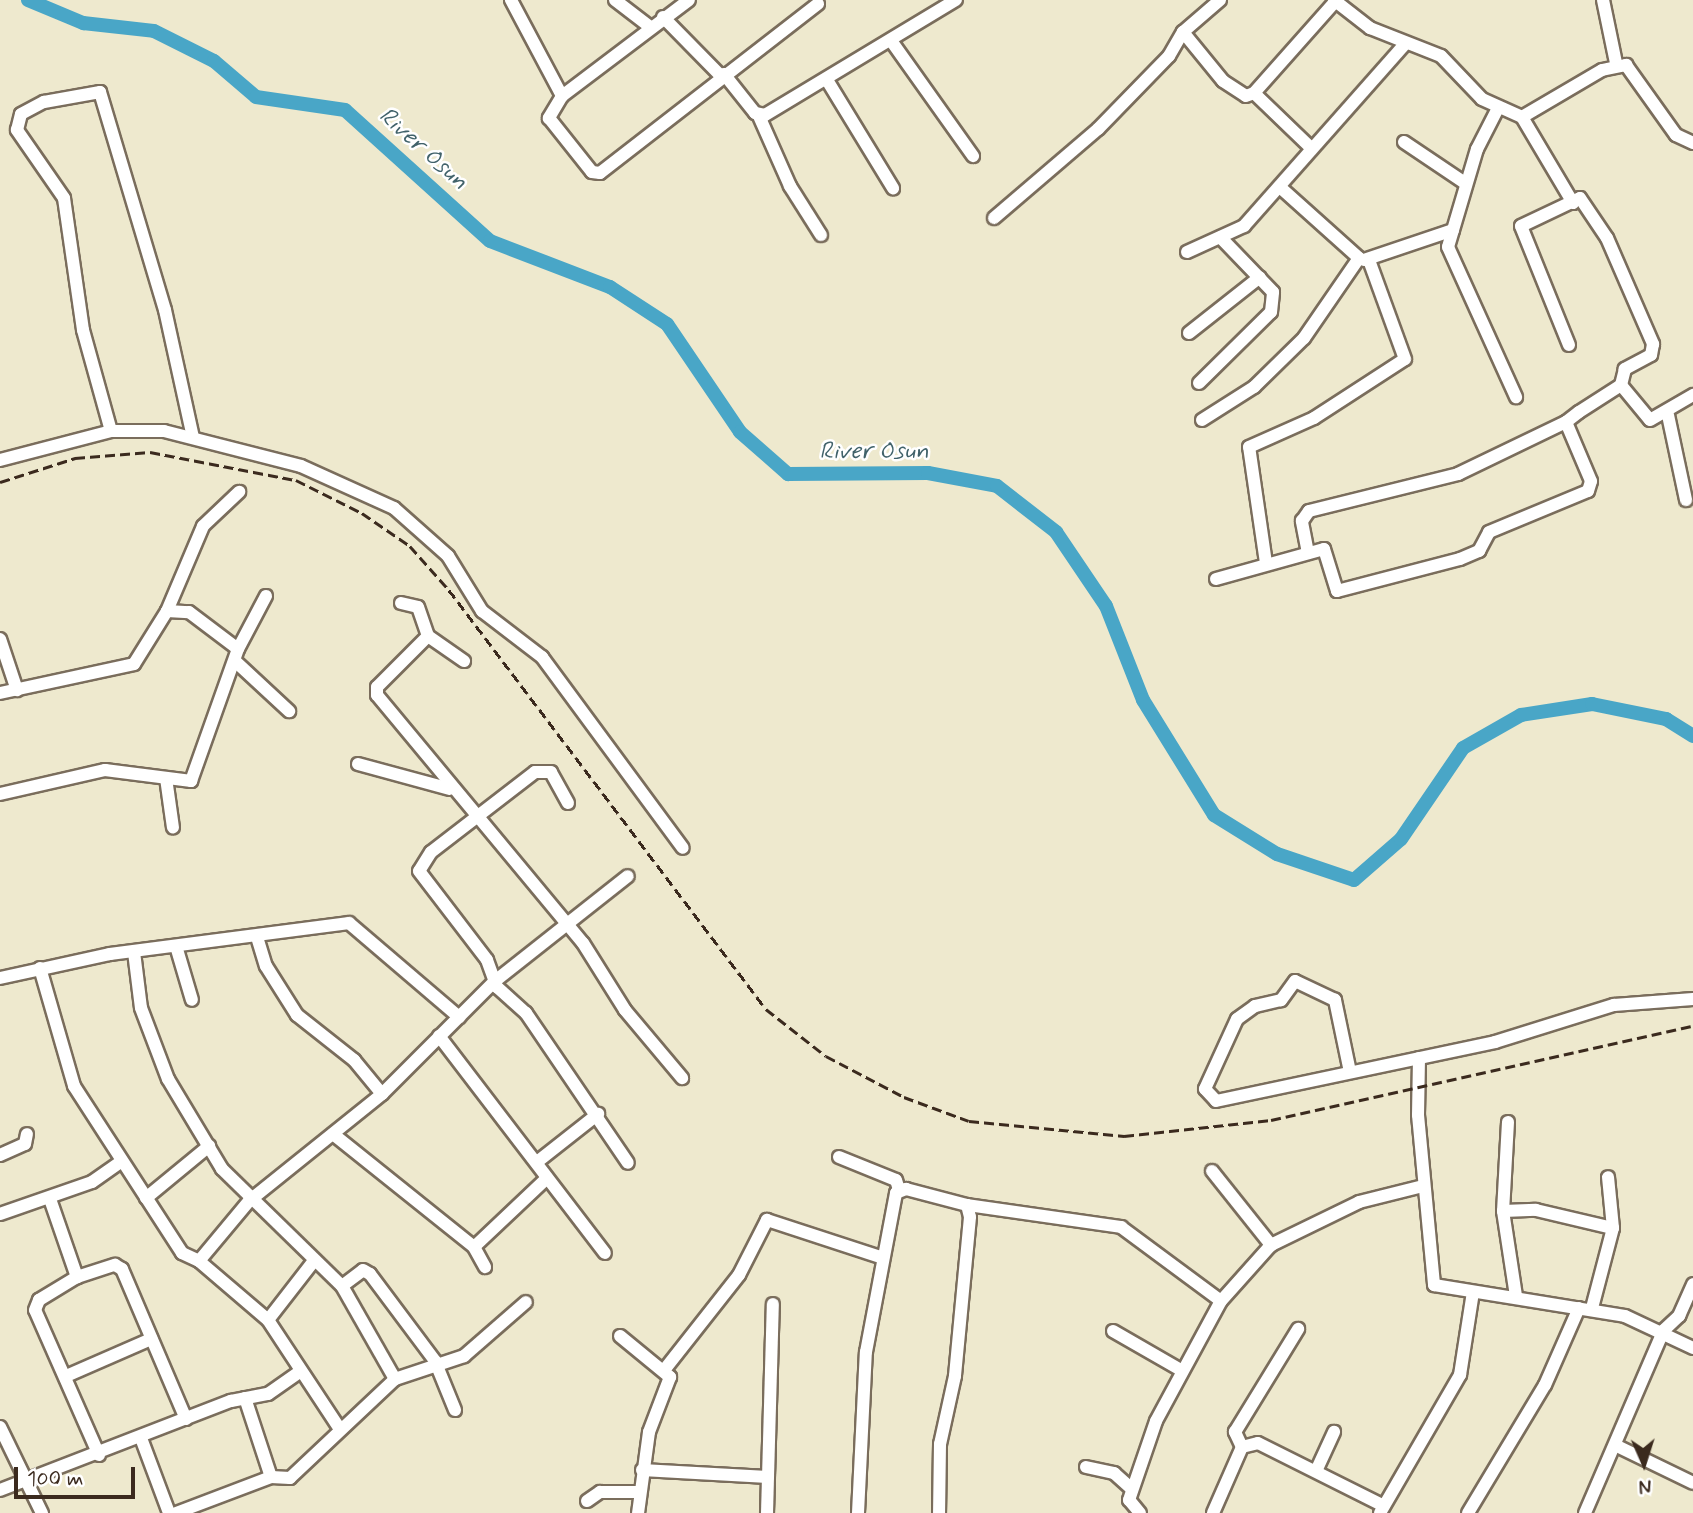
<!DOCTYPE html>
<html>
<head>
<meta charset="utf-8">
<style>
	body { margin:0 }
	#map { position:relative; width:1693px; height:1513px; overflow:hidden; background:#eee9ce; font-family:Mynerve,sans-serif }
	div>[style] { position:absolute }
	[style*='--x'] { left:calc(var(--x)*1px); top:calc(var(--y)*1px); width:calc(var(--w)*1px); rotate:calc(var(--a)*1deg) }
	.river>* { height:14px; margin:-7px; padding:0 7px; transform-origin:7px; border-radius:7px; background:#49a6c7 }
	.roads { filter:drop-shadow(2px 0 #7a6d5c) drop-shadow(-2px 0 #7a6d5c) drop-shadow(0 2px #7a6d5c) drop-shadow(0 -2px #7a6d5c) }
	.minor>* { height:12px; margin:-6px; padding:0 6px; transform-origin:6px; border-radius:6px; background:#fff }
	.rail>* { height:2.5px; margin-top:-1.25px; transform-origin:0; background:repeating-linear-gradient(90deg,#3b2a1e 0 10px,transparent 0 15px) }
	span { translate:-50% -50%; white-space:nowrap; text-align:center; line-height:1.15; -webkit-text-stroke:5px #fff; paint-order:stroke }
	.water-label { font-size:24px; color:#41626a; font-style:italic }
	.north { position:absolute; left:1609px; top:1429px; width:70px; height:70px; -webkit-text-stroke:5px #fff; paint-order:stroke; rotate:177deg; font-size:19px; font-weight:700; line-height:28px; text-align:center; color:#3b2a1e }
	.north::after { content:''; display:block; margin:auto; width:24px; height:32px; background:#3b2a1e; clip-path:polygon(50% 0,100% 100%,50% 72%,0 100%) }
	.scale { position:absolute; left:14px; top:1467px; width:121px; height:32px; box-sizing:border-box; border:4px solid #3b2a1e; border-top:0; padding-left:9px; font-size:21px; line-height:24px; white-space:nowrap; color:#3b2a1e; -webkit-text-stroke:5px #fff; paint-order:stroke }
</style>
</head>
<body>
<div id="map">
	<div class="river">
		<i style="--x:28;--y:0;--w:60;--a:22.7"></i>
		<i style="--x:83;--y:23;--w:71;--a:6.4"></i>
		<i style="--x:154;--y:31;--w:67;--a:26.6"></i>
		<i style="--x:214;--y:61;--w:55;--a:40.6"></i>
		<i style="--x:256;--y:97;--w:90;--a:8.3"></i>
		<i style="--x:345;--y:110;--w:195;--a:42.1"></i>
		<i style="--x:490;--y:241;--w:129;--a:21"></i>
		<i style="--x:610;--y:287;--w:68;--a:33"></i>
		<i style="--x:667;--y:324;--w:130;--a:55.9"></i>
		<i style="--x:740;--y:432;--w:64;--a:41.2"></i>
		<i style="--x:788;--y:474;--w:140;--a:-0.4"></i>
		<i style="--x:928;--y:473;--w:70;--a:10.7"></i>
		<i style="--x:997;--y:486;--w:75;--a:37.9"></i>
		<i style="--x:1056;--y:532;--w:89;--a:56"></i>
		<i style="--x:1106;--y:606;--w:101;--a:68.5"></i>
		<i style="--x:1143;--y:700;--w:135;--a:58.3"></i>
		<i style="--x:1214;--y:815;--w:74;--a:31.8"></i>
		<i style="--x:1277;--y:854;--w:81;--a:18.7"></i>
		<i style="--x:1354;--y:880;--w:62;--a:-41.1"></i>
		<i style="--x:1401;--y:839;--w:110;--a:-55.7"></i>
		<i style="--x:1463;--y:748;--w:67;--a:-29.6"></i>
		<i style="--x:1521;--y:715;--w:72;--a:-8.8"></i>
		<i style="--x:1592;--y:704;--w:76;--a:11.5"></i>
		<i style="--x:1666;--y:719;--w:32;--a:32"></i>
	</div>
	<div class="roads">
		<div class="minor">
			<i style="--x:511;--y:0;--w:109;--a:62"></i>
			<i style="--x:562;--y:96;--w:159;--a:-37.1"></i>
			<i style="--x:615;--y:0;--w:44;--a:37.6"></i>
			<i style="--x:1334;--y:0;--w:46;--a:37.9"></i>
			<i style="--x:1370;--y:28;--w:76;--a:21.5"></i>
			<i style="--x:1441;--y:56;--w:59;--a:46.4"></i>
			<i style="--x:1482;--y:99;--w:44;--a:24.2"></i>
			<i style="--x:1522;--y:117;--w:93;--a:-30.4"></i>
			<i style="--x:1602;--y:70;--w:25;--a:-12"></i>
			<i style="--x:1626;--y:65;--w:86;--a:54.5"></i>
			<i style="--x:1676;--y:135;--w:19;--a:25"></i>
			<i style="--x:1603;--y:0;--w:64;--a:78.3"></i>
			<i style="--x:663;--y:17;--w:83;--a:45.5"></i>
			<i style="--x:1183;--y:32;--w:63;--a:50.8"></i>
			<i style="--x:1223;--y:81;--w:27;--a:33"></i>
			<i style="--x:1246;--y:96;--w:9;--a:-21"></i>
			<i style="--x:1254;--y:93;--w:76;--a:43.9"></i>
			<i style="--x:892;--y:42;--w:140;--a:54.6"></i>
			<i style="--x:724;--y:74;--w:50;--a:51.5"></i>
			<i style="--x:755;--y:113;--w:10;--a:11"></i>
			<i style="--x:765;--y:115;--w:223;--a:-31.1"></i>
			<i style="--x:827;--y:80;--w:127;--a:58.6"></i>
			<i style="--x:1254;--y:93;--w:118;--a:-48.4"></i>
			<i style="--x:562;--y:96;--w:26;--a:121"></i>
			<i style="--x:549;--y:118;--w:69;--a:51.5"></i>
			<i style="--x:592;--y:172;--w:8;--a:7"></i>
			<i style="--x:600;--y:173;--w:276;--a:-37.8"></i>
			<i style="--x:1497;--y:110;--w:44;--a:117.1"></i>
			<i style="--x:1477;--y:149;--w:102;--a:106.5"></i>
			<i style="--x:1448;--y:247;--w:165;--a:65.6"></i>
			<i style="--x:759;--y:116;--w:77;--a:66.1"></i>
			<i style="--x:790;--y:186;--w:58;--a:57.7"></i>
			<i style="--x:1522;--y:117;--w:100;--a:59.3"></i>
			<i style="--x:1404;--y:142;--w:73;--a:33.9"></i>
			<i style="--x:994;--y:218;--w:137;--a:-40.6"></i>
			<i style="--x:1098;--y:129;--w:102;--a:-45.8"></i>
			<i style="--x:1169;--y:56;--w:28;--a:-60"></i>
			<i style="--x:1183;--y:32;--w:49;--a:-40.9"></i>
			<i style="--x:1187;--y:252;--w:63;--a:-24.5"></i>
			<i style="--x:1244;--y:226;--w:242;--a:-48.5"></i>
			<i style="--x:1364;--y:260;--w:94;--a:-18.6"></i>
			<i style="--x:1189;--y:333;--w:90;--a:-38.3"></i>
			<i style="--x:1569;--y:345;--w:128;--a:-112"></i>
			<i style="--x:1521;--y:226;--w:65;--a:-25.4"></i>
			<i style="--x:1580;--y:198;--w:48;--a:56"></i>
			<i style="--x:1607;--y:238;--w:116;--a:66.5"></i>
			<i style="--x:1653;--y:344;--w:11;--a:100"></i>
			<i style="--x:1651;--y:355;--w:30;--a:152"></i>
			<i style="--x:1625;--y:369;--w:16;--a:104"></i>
			<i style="--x:1199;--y:383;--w:101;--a:-44.6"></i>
			<i style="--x:1271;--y:312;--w:20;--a:-84"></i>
			<i style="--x:1273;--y:292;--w:76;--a:-133.9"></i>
			<i style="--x:1668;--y:415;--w:87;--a:78"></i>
			<i style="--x:1202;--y:420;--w:62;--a:-32.4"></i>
			<i style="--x:1254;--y:387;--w:70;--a:-44.4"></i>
			<i style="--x:1304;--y:338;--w:97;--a:-55.5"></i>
			<i style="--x:1359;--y:258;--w:106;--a:-138.1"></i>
			<i style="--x:111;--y:431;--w:105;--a:-105.5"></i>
			<i style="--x:83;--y:330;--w:133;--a:-98.2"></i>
			<i style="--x:64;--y:198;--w:83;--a:-124.7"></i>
			<i style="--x:17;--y:130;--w:16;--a:-76"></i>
			<i style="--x:21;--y:114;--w:26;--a:-28"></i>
			<i style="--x:44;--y:102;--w:57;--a:-10.1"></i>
			<i style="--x:100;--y:92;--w:227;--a:73.4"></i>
			<i style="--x:165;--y:310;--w:130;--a:77.6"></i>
			<i style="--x:0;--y:460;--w:115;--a:-14.6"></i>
			<i style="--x:111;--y:431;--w:53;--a:0"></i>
			<i style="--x:164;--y:431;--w:141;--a:14.3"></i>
			<i style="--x:301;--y:466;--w:102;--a:24.3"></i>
			<i style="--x:394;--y:508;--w:72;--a:41.6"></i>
			<i style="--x:448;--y:556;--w:65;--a:58.3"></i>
			<i style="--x:482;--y:611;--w:76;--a:37.5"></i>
			<i style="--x:542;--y:657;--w:237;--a:53.6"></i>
			<i style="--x:1308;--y:553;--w:33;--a:-101"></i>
			<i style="--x:1302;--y:521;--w:12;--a:-55"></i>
			<i style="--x:1309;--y:511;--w:154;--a:-13.9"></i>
			<i style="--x:1458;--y:474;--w:120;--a:-25.7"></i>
			<i style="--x:1266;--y:563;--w:117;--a:-98.3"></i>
			<i style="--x:1249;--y:447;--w:71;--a:-24"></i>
			<i style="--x:1314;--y:418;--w:108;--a:-33"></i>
			<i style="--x:1405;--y:359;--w:102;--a:-110"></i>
			<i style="--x:1216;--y:579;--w:112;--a:-15.5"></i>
			<i style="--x:1324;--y:549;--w:44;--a:72.8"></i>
			<i style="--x:1337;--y:591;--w:127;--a:-14.6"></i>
			<i style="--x:1460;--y:559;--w:21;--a:-23"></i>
			<i style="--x:1479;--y:551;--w:21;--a:-62"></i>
			<i style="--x:1489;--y:532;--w:107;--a:-22.5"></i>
			<i style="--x:1588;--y:491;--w:10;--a:-73"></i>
			<i style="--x:1591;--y:481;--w:64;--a:-113"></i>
			<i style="--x:1566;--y:422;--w:16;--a:-38"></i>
			<i style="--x:1579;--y:412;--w:50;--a:-32.7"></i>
			<i style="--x:1621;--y:385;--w:45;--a:50.4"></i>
			<i style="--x:1650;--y:420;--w:50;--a:-30.2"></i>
			<i style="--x:401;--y:603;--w:17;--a:13"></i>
			<i style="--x:418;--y:607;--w:31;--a:71"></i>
			<i style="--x:428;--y:636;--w:72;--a:135"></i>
			<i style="--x:377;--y:687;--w:8;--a:90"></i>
			<i style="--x:377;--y:695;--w:322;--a:50.3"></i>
			<i style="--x:583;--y:943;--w:79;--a:57.9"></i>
			<i style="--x:625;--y:1010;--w:89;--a:50"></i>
			<i style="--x:167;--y:611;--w:22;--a:3"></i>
			<i style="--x:189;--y:612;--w:61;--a:37.1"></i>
			<i style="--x:428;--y:636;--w:44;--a:34.8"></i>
			<i style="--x:0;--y:639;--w:54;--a:71.6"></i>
			<i style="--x:235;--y:661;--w:74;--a:42.8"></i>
			<i style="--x:0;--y:693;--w:137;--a:-12.2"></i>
			<i style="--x:134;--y:664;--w:62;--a:-58.1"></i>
			<i style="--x:167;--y:611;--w:92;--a:-67"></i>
			<i style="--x:203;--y:526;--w:50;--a:-43.4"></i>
			<i style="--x:358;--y:764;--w:95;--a:15.2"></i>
			<i style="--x:166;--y:778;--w:50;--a:82"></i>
			<i style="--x:0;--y:794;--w:108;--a:-12.9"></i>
			<i style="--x:105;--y:770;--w:87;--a:7.3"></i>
			<i style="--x:191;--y:781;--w:140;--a:-70.4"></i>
			<i style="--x:238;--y:649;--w:60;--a:-62.2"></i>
			<i style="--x:568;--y:803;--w:35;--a:-119"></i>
			<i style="--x:551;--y:772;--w:16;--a:180"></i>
			<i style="--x:535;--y:772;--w:131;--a:142.4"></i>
			<i style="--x:431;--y:852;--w:22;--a:122"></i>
			<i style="--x:419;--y:871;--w:112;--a:52.6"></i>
			<i style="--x:487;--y:960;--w:29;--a:70"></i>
			<i style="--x:497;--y:987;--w:39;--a:42"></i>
			<i style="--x:526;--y:1013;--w:181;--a:55.8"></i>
			<i style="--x:257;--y:937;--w:30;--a:73"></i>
			<i style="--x:266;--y:966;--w:58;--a:57.7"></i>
			<i style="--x:297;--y:1015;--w:73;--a:38.3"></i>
			<i style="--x:354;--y:1060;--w:44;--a:50.5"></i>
			<i style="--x:176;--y:946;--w:56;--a:73.5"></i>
			<i style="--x:134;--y:952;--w:56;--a:82.9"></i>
			<i style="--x:141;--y:1008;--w:76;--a:69.2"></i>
			<i style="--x:168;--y:1079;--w:105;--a:59"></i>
			<i style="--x:222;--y:1169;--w:168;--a:44.3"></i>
			<i style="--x:342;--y:1286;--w:107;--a:60.3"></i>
			<i style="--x:40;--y:968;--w:123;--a:73.9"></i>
			<i style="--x:74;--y:1086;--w:199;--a:57.1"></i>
			<i style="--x:182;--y:1253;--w:19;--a:25"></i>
			<i style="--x:199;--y:1261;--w:78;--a:-50.2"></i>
			<i style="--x:249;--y:1201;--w:171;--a:-38.8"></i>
			<i style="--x:382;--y:1094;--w:160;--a:-45"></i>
			<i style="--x:495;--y:981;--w:169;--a:-38.3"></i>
			<i style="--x:0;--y:978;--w:113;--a:-12.3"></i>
			<i style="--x:110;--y:954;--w:241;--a:-7.4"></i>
			<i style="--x:349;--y:923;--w:145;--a:40.5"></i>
			<i style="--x:439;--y:1036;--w:273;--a:52.6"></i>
			<i style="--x:1419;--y:1058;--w:57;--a:91"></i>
			<i style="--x:1418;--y:1115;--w:171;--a:84.6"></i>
			<i style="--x:1434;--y:1285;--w:193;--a:9.2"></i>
			<i style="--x:1625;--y:1316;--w:75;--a:25.2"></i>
			<i style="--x:1350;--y:1072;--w:74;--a:-101.8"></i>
			<i style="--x:1335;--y:1000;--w:44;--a:-154.6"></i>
			<i style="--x:1295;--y:981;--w:24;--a:126"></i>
			<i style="--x:1281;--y:1000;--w:27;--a:167"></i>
			<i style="--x:1255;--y:1006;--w:22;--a:144"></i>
			<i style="--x:1237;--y:1019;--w:77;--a:114.6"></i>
			<i style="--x:1205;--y:1089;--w:16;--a:47"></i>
			<i style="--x:1216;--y:1101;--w:285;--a:-11.9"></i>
			<i style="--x:1495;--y:1042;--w:125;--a:-17.3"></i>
			<i style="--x:1614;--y:1005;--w:79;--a:-4.3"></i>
			<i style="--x:1508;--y:1122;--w:89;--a:93.2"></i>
			<i style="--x:1503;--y:1211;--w:86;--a:81.3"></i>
			<i style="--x:333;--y:1134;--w:181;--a:38.7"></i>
			<i style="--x:474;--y:1247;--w:23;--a:61"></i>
			<i style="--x:0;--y:1155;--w:27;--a:-24"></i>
			<i style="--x:25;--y:1144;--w:10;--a:-79"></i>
			<i style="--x:839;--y:1157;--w:61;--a:22"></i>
			<i style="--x:896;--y:1180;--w:10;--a:73"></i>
			<i style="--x:537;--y:1162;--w:78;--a:-38.2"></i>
			<i style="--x:1212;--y:1171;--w:95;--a:51.4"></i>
			<i style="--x:146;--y:1198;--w:82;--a:-39.5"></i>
			<i style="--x:50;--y:1199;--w:83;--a:70.9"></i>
			<i style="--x:967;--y:1205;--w:156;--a:8.1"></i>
			<i style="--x:1121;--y:1227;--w:124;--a:36.5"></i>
			<i style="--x:1503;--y:1211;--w:33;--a:-2"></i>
			<i style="--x:1536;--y:1210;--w:79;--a:13.2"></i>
			<i style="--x:0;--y:1214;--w:97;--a:-19.2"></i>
			<i style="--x:92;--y:1182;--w:35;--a:-35"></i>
			<i style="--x:474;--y:1247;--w:100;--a:-43.4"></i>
			<i style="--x:199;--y:1261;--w:91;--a:40.5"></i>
			<i style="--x:313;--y:1262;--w:73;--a:127.8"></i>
			<i style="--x:268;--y:1320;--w:131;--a:56.6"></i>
			<i style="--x:342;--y:1286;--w:26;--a:-37"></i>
			<i style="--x:363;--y:1270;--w:8;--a:30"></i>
			<i style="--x:370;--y:1274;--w:109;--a:53.2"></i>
			<i style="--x:435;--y:1361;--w:53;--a:67.8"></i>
			<i style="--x:1592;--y:1308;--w:83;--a:-75.3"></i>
			<i style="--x:1613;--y:1228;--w:51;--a:-95.6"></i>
			<i style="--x:1113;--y:1331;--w:76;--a:29.9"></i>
			<i style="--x:620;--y:1336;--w:65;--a:39.4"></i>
			<i style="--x:670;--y:1377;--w:59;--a:110.9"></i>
			<i style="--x:649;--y:1432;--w:82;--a:97.7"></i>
			<i style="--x:665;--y:1369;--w:120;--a:-51.8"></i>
			<i style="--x:739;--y:1275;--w:62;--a:-63"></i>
			<i style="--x:767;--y:1220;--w:122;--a:18.1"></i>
			<i style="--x:66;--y:1376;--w:93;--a:-23.5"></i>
			<i style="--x:245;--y:1398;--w:83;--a:71.8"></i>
			<i style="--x:0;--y:1427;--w:96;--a:64"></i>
			<i style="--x:141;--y:1438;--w:80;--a:69.5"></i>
			<i style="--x:1242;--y:1447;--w:17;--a:-115"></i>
			<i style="--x:1235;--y:1432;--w:121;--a:-58.5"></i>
			<i style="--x:1619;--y:1447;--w:82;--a:25.9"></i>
			<i style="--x:99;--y:1455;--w:158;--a:-113.8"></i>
			<i style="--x:35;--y:1310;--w:11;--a:-68"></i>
			<i style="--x:39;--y:1300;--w:44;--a:-31.2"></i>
			<i style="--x:77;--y:1277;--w:40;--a:-18"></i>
			<i style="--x:115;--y:1265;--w:8;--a:30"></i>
			<i style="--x:122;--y:1269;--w:163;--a:66.9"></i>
			<i style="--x:1086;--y:1467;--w:29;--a:12"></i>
			<i style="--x:1114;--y:1473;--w:24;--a:42"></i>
			<i style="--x:1317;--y:1469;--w:41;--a:-65.3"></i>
			<i style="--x:642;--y:1470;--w:126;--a:3.2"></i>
			<i style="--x:0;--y:1490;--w:248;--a:-21.1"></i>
			<i style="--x:231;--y:1401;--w:38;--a:-11"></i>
			<i style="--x:268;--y:1394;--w:37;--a:-35"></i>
			<i style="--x:587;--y:1501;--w:16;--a:-35"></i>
			<i style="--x:600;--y:1492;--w:40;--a:0"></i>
			<i style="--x:176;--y:1513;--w:102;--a:-20.8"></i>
			<i style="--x:271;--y:1477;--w:19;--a:3"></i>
			<i style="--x:290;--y:1478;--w:144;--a:-43.3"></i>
			<i style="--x:395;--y:1379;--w:73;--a:-18.4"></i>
			<i style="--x:464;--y:1356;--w:82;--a:-41.1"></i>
			<i style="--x:767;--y:1513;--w:209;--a:-88.4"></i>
			<i style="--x:858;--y:1513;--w:161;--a:-87.2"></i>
			<i style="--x:866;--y:1352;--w:162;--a:-79.3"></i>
			<i style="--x:896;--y:1193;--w:11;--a:-22"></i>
			<i style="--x:906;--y:1189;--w:63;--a:14.7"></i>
			<i style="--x:967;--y:1205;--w:12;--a:76"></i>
			<i style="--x:970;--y:1217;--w:160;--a:95.4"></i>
			<i style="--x:955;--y:1376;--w:70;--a:102.4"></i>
			<i style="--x:940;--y:1444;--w:69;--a:90.8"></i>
			<i style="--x:1140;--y:1513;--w:17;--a:-130"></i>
			<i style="--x:1129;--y:1500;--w:83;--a:-71.1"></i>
			<i style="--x:1156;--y:1421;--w:136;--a:-61.6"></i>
			<i style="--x:1221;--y:1301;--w:75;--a:-48.2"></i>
			<i style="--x:1271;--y:1245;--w:98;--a:-26"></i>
			<i style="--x:1359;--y:1202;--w:66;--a:-14"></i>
			<i style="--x:1213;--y:1513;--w:72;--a:-66.3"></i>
			<i style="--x:1242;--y:1447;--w:16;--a:-14"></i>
			<i style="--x:1258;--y:1443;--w:139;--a:26.6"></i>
			<i style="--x:1380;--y:1513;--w:160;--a:-59.9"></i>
			<i style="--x:1460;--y:1375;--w:84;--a:-81.1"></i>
			<i style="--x:1468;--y:1513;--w:149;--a:-59"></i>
			<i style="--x:1545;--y:1385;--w:84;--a:-66.2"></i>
			<i style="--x:1585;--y:1513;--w:199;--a:-66.7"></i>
			<i style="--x:1664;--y:1330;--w:21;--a:-43"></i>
			<i style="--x:1679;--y:1316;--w:35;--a:-66"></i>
		</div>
	</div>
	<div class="rail">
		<i style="--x:0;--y:482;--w:79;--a:-17.7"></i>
		<i style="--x:75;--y:458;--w:75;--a:-4.6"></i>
		<i style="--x:150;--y:452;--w:149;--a:10.9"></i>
		<i style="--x:296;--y:480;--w:74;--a:26.6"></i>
		<i style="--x:362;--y:513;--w:58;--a:34.5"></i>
		<i style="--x:410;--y:546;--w:59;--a:48.4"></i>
		<i style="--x:449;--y:590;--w:525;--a:52.89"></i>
		<i style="--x:766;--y:1009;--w:76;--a:38.1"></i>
		<i style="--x:826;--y:1056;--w:88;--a:27.7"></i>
		<i style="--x:904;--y:1097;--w:69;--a:20.3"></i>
		<i style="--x:969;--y:1121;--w:156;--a:5.5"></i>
		<i style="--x:1124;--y:1136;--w:148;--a:-6.2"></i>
		<i style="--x:1271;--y:1120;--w:432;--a:-12.6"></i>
	</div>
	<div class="water-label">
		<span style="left:423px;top:149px;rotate:42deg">River Osun</span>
		<span style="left:874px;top:452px">River Osun</span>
	</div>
	<div class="north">N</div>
	<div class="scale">100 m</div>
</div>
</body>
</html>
